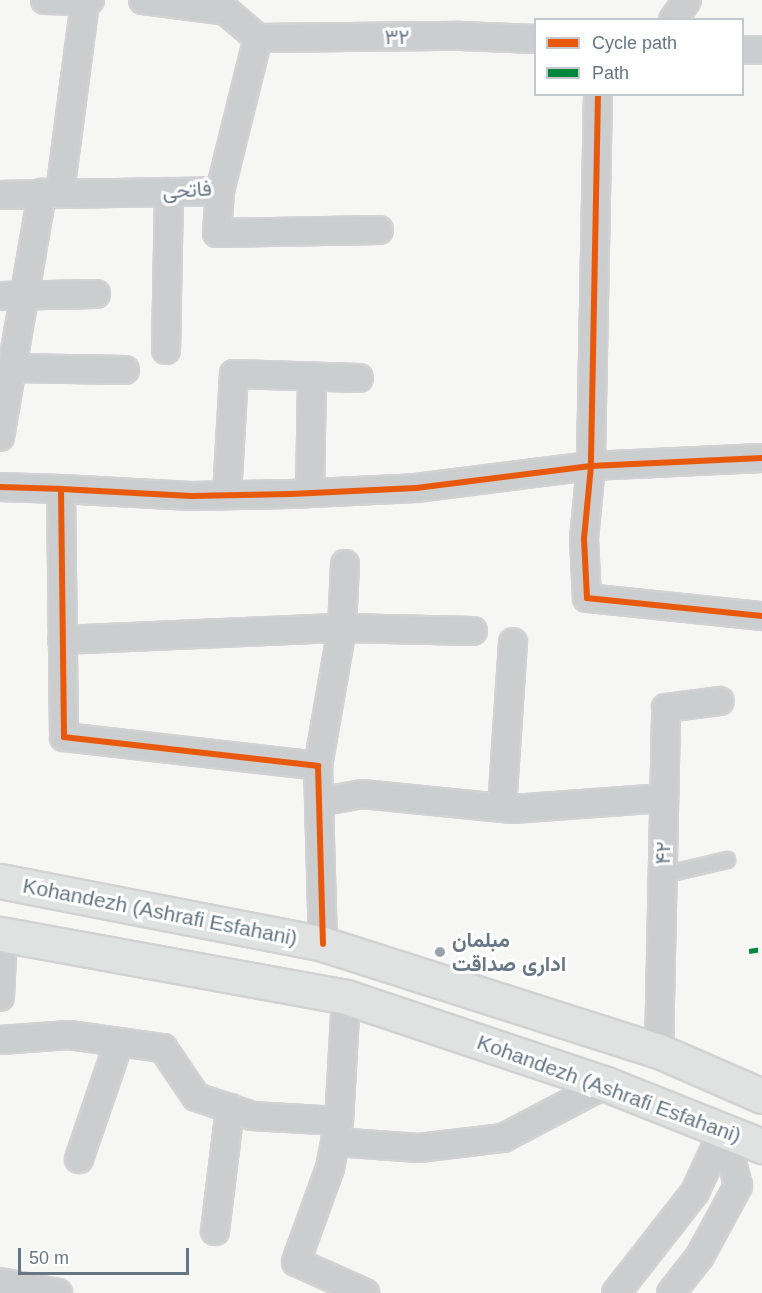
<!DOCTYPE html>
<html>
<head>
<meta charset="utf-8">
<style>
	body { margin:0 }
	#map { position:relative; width:762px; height:1293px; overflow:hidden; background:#f6f6f5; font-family:Arial,Vazirmatn,sans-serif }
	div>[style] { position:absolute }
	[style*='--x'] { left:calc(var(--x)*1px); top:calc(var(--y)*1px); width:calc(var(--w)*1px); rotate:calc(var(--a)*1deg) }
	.roads { filter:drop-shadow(2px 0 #d2d2d3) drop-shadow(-2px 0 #d2d2d3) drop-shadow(0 2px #d2d2d3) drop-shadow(0 -2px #d2d2d3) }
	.lane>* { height:14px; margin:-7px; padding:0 7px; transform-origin:7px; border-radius:7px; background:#cccdce }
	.street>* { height:26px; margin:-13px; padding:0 13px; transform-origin:13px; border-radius:13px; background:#cccdce }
	.primary>* { height:33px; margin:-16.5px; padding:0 16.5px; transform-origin:16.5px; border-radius:16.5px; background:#e0e1e1 }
	.quiet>* { height:4.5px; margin-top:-2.25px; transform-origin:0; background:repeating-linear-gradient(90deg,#00873e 0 9px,transparent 0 13.5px) }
	.cycleway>* { height:6px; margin:-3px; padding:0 3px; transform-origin:3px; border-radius:3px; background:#e8590c }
	.dots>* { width:16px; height:16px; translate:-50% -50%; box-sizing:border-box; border:3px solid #fff; border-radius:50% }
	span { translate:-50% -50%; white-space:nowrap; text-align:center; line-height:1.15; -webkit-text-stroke:6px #fff; paint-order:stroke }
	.street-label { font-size:21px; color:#667685 }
	.poi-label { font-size:21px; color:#667685; font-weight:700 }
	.left { translate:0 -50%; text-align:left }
	.legend { position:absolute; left:534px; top:18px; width:210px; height:78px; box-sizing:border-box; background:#fff; border:2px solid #c2c8ce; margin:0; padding:8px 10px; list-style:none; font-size:18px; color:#667685 }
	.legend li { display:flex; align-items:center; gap:12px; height:30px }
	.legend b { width:30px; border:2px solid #c2c8ce }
	.scale { position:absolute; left:18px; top:1248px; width:171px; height:27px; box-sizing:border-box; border:3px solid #667685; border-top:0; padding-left:8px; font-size:18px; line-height:21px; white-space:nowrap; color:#667685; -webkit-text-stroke:4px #fff; paint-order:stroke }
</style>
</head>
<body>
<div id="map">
	<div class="roads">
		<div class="lane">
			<i style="--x:663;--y:875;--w:66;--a:-13.2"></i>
		</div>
		<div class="street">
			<i style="--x:45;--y:0;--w:40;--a:1.4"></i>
			<i style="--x:143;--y:0;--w:84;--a:7.5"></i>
			<i style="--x:226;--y:11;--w:42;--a:40.2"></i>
			<i style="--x:673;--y:20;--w:24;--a:-55"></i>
			<i style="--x:258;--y:38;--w:203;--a:-0.6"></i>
			<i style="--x:461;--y:36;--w:75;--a:2.3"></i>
			<i style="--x:742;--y:50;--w:20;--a:0"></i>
			<i style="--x:598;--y:94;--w:372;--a:91.1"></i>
			<i style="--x:591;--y:466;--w:73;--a:95.5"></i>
			<i style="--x:584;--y:539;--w:59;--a:87.1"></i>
			<i style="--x:587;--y:598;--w:176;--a:5.9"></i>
			<i style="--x:220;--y:191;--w:42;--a:94.1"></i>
			<i style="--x:217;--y:233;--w:162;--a:-1.1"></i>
			<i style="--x:60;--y:192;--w:193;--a:-82.5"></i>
			<i style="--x:85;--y:1;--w:5;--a:-11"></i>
			<i style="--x:0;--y:195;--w:220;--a:-1"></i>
			<i style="--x:220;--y:191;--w:158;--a:-76.1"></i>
			<i style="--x:0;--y:296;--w:96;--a:-1.2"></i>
			<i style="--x:166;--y:350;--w:158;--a:-88.9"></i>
			<i style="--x:12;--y:368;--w:113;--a:1"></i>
			<i style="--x:0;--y:437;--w:248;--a:-80.2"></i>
			<i style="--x:0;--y:487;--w:61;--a:1.9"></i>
			<i style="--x:61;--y:489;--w:248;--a:89.3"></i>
			<i style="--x:64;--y:737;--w:256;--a:6.5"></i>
			<i style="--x:318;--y:766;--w:178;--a:88.4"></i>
			<i style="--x:61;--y:489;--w:130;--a:3.1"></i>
			<i style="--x:191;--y:496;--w:100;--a:-1.1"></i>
			<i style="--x:291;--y:494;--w:125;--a:-2.7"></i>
			<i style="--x:416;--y:488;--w:176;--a:-7.2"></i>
			<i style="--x:591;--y:466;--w:171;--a:-2.7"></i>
			<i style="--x:310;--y:493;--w:116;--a:-89"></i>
			<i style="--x:227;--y:495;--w:121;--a:-86.7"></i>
			<i style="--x:234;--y:374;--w:125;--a:1.8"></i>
			<i style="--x:62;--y:640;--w:280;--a:-2.5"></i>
			<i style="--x:342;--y:628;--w:131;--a:1.3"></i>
			<i style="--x:318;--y:766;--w:140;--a:-80.1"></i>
			<i style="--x:342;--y:628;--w:64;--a:-87.3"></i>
			<i style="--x:319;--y:802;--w:44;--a:-10.5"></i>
			<i style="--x:362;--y:794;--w:152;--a:5.7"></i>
			<i style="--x:513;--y:809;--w:151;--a:-4.2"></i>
			<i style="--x:502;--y:808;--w:166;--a:-86.2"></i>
			<i style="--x:0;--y:997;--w:63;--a:-87.3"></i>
			<i style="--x:346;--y:997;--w:124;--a:93.2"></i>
			<i style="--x:339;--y:1121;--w:48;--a:100.8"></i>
			<i style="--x:330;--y:1168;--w:100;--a:109.9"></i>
			<i style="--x:296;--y:1262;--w:76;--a:24.2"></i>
			<i style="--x:0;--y:1040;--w:69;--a:-4.1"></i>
			<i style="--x:69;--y:1035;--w:95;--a:7.9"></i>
			<i style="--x:163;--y:1048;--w:59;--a:56"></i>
			<i style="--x:196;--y:1097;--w:59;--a:18.7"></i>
			<i style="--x:252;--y:1116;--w:87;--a:3.3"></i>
			<i style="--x:659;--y:1051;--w:343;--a:-88.8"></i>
			<i style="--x:666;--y:708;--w:54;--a:-7.4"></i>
			<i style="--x:335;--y:1142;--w:84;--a:4.1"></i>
			<i style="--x:419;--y:1148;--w:85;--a:-6.8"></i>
			<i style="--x:503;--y:1138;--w:116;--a:-27.7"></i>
			<i style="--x:79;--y:1159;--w:120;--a:-71.1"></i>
			<i style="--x:215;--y:1231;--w:124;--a:-83"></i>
			<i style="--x:0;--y:1282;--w:59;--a:10.7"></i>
			<i style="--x:616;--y:1293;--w:128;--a:-52"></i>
			<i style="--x:695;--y:1192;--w:69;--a:-65.3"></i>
			<i style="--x:671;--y:1293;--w:47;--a:-51.9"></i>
			<i style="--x:700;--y:1256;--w:80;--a:-61.5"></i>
			<i style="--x:738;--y:1186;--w:59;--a:-103.8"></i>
		</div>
		<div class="primary">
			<i style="--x:0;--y:881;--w:329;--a:11"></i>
			<i style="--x:323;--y:944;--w:353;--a:17.7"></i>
			<i style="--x:659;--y:1051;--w:112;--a:23.6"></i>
			<i style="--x:0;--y:934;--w:352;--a:10.3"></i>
			<i style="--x:346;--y:997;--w:274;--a:18.5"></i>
			<i style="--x:606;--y:1084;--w:168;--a:21.7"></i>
		</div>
	</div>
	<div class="quiet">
		<i style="--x:749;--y:951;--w:13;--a:-9"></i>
	</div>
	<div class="cycleway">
		<i style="--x:598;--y:94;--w:372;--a:91.1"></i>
		<i style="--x:591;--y:466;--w:73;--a:95.5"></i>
		<i style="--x:584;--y:539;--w:59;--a:87.1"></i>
		<i style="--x:587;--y:598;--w:176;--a:5.9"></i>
		<i style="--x:0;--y:487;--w:61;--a:1.9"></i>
		<i style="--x:61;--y:489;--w:248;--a:89.3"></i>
		<i style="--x:64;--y:737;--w:256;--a:6.5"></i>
		<i style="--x:318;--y:766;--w:178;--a:88.4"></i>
		<i style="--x:61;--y:489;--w:130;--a:3.1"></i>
		<i style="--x:191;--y:496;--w:100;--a:-1.1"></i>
		<i style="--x:291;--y:494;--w:125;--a:-2.7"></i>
		<i style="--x:416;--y:488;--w:176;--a:-7.2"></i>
		<i style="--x:591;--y:466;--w:171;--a:-2.7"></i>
	</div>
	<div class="dots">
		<i style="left:440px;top:952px;background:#98a3ac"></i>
	</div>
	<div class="street-label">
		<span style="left:397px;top:37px;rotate:-1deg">۳۲</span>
		<span style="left:187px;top:190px;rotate:-4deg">فاتحی</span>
		<span style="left:663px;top:853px;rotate:-89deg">۴۲</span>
		<span style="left:160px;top:912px;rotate:11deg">Kohandezh (Ashrafi Esfahani)</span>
		<span style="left:609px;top:1089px;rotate:20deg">Kohandezh (Ashrafi Esfahani)</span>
	</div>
	<div class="poi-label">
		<span class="left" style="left:452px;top:952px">مبلمان<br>اداری صداقت</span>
	</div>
	<ul class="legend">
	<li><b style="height:8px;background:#e8590c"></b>Cycle path</li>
	<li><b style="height:8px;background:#00873e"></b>Path</li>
	</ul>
	<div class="scale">50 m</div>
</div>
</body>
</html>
